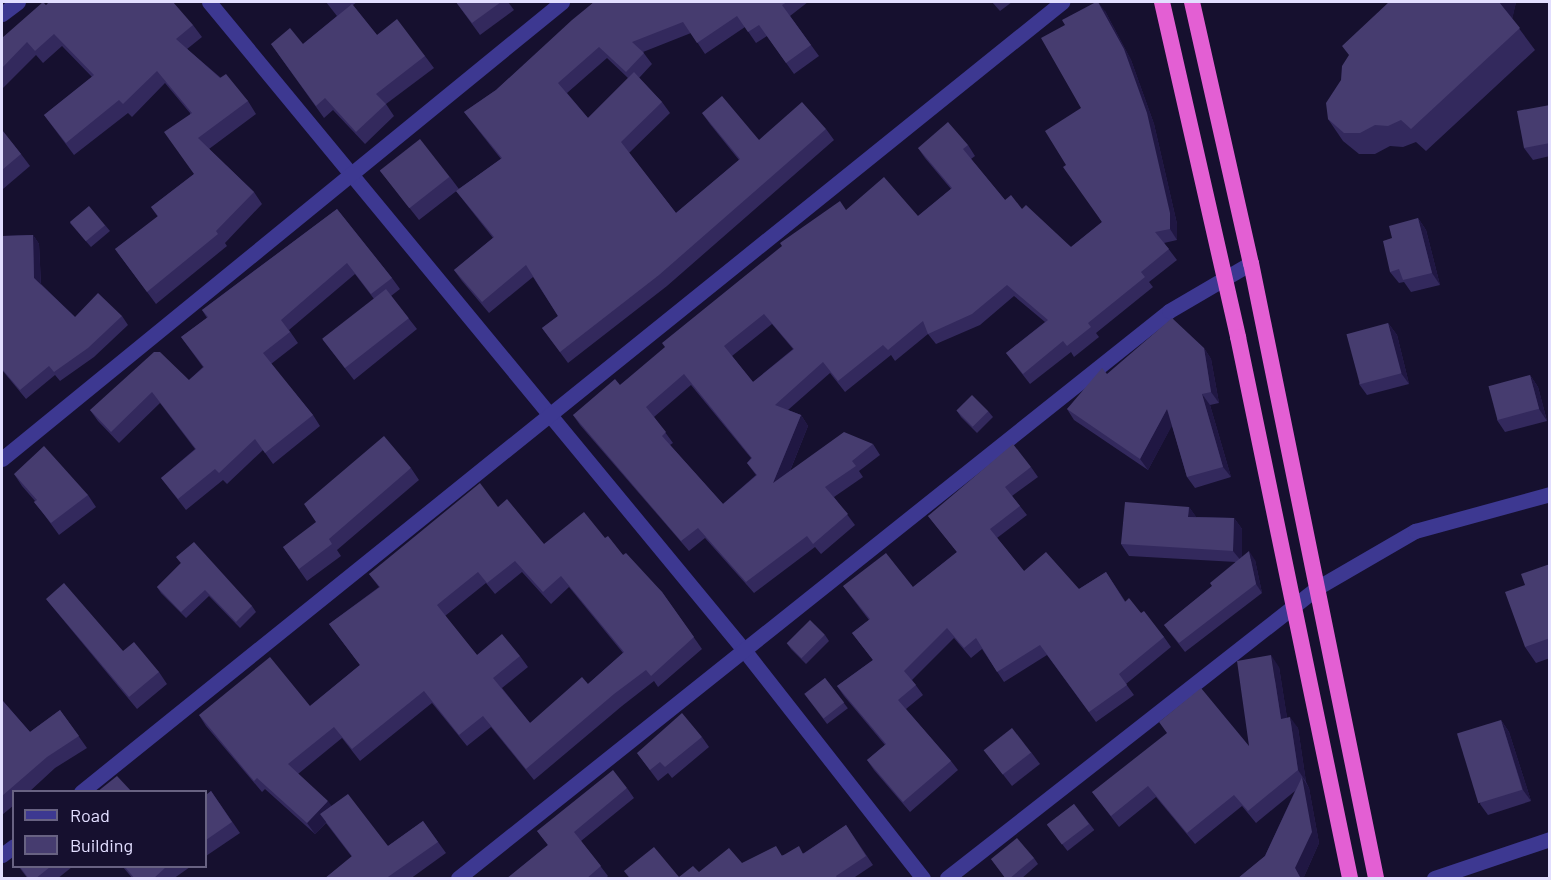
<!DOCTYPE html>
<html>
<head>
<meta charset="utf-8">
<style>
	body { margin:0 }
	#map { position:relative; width:1551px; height:880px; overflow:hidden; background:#16102f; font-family:Barlow,sans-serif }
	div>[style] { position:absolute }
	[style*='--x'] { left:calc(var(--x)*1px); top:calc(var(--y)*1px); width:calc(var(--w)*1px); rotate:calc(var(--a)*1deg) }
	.minor>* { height:15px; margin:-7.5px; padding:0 7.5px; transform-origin:7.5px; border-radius:7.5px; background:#3d3891 }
	.trunk>* { height:16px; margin:-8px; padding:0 8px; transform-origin:8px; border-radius:8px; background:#e35fd3 }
	.wall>* { inset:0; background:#33295d; transform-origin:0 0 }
	.shaded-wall>* { inset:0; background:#201743 }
	.building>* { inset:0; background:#463c6f; transform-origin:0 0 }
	span { translate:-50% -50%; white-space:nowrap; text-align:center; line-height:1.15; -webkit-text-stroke:6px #16102f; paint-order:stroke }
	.frame { position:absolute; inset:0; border:3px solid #e2deff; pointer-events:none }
	.legend { position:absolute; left:12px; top:790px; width:195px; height:78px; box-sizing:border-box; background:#16102f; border:2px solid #686282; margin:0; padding:8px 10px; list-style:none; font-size:18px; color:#e2deff }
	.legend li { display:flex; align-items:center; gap:12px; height:30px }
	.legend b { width:30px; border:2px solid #686282 }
</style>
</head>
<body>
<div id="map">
	<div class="minor">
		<i style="--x:209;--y:2;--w:840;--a:50.46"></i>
		<i style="--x:744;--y:650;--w:290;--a:51.9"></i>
		<i style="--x:2;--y:14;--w:20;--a:-37"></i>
		<i style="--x:2;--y:459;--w:723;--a:-39.22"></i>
		<i style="--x:81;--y:792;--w:1260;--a:-38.84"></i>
		<i style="--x:2;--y:855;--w:15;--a:-37"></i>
		<i style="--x:458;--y:878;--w:909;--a:-38.57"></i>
		<i style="--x:1169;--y:311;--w:95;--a:-30.3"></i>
		<i style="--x:947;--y:878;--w:468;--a:-38.1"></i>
		<i style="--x:1315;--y:589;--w:116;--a:-30.1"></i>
		<i style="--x:1415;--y:531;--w:140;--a:-15.3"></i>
		<i style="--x:1434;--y:878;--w:122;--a:-18.6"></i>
	</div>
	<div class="trunk">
		<i style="--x:1162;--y:2;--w:344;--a:77.2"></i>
		<i style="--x:1238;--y:337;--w:552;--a:78.3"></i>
		<i style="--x:1192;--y:2;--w:268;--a:77.3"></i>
		<i style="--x:1251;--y:263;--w:628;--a:78.51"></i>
	</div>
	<div class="wall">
		<i style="clip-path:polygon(326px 2px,357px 2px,353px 5px,377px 35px,425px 56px,434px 68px,386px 104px,394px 116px,365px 144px,333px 110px,324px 118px,271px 44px,303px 44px,337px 16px)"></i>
		<i style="clip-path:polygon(456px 2px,508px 2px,514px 10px,480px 35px)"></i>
		<i style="clip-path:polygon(evenodd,594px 2px,808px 2px,790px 16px,819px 56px,794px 74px,767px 36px,756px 43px,745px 27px,705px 54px,691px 33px,643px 52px,652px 64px,639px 78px,662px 102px,670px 113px,629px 153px,676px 213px,739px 160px,710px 124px,702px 113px,759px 140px,826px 129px,834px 140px,667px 286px,568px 363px,542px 328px,558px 316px,533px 277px,489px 313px,462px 281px,454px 270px,493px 238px,456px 191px,501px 159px,464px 112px,496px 90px,594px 2px,607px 58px,628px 78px,588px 118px,567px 93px,607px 58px)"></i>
		<i style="clip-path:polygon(992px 2px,1012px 2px,1000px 11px)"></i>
		<i style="clip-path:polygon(1389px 2px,1516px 2px,1512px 19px,1535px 50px,1426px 151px,1416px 142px,1403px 147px,1390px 146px,1375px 154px,1359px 154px,1343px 141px,1328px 119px)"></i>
		<i style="clip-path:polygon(46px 5px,193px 25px,202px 37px,187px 49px,248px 101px,256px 114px,209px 149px,254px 192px,262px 204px,225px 243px,227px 246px,156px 304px,115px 249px,158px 217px,151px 207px,194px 174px,190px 113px,165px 83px,132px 117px,128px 113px,74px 155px,44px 115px,92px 77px,62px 46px,43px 63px,36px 55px,2px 89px,2px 38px)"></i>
		<i style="clip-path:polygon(evenodd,1105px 11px,1131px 60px,1154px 124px,1177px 224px,1177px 240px,1164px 243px,1177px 260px,1149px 282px,1153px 287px,1096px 333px,1099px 337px,1074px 357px,1071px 352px,1030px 384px,1006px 353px,1045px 322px,1014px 296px,980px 325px,936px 344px,928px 334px,895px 361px,891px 355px,845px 392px,830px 373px,788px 410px,801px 415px,808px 426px,790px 471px,873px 444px,880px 455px,859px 471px,863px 477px,834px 497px,855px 525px,821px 554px,815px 547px,754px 593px,705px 538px,689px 551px,580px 425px,573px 415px,620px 385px,846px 210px,918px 216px,951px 189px,925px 158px,918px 148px,968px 145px,975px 156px,971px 159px,1005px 200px,1022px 209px,1071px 247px,1102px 222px,1066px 165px,1081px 108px,1105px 11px,772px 324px,793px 349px,753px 382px,732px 356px,772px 324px,1105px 11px,691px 385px,751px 458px,747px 463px,756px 475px,723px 504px,670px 445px,673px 443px,654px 417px,691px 385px)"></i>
		<i style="clip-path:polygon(1550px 105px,1550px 156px,1533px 160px,1524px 148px)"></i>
		<i style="clip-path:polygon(2px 130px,21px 154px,30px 166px,3px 189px,2px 187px)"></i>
		<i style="clip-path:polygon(380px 171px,450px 177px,459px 189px,419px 220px,389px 182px)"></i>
		<i style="clip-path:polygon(337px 209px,392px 278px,400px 289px,391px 296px,417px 329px,354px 380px,323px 340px,374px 299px,355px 274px,289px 330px,298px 343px,271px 364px,313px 415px,320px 426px,273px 464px,263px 450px,227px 484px,223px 480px,186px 510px,161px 478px,195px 449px,160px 403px,119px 443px,98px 421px,90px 410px,189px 380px,203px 367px,181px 337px,207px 318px,202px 310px)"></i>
		<i style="clip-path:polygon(1418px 218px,1426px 230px,1440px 285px,1411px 292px,1404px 282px,1399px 283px,1390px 272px,1392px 238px)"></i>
		<i style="clip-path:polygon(70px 223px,105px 225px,110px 231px,91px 247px)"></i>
		<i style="clip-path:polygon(33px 235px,39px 244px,41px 284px,75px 317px,122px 316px,128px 325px,94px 357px,60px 381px,55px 375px,26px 399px,2px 370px,2px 236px)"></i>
		<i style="clip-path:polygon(1388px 323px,1397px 335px,1409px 384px,1367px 395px,1359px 384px)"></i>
		<i style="clip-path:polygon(1204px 348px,1211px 359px,1219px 403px,1210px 405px,1231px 477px,1195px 488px,1187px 477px,1172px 425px,1148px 470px,1074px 420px,1067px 409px,1107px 374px)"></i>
		<i style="clip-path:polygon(1530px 375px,1538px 387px,1547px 421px,1505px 432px,1497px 420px)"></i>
		<i style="clip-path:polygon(957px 411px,988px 411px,993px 417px,977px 433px,961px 417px)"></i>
		<i style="clip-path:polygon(1031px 467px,1038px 477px,1012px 496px,1027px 515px,997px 538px,1024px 571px,1079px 589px,1106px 572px,1125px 601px,1141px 613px,1164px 637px,1171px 647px,1126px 684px,1134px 695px,1096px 722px,1047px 655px,1004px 682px,982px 649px,971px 658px,954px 638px,912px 680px,923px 695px,906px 709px,951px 761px,958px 770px,910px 812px,874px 770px,867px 760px,885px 745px,844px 696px,837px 686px,873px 660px,852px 633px,869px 620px,843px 586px,913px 587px,957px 552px,928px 516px)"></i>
		<i style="clip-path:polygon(411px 468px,419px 480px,337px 550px,341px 556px,307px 581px,283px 547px)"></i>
		<i style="clip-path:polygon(14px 474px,88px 495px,96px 507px,59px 535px,43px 513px,34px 502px,35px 501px,22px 486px)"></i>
		<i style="clip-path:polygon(evenodd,498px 507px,544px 544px,605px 538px,662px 592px,702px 649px,658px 687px,654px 681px,622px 706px,534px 780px,491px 727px,467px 746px,432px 703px,360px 761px,342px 738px,298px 774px,331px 806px,388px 846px,423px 821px,446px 853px,410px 879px,324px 879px,352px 857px,326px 823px,315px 834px,265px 789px,262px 792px,206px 726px,199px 715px,310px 706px,360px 665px,329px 624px,379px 587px,369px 574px,498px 507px,522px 572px,551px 604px,569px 587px,623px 653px,588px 684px,530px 723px,502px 688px,528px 667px,520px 656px,477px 655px,445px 616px,486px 583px,495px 594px,522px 572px)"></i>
		<i style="clip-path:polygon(1189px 507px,1196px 517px,1234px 518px,1242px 529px,1242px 557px,1255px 560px,1262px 593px,1185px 652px,1164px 625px,1212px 586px,1236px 562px,1129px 556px,1121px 544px)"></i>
		<i style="clip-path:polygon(176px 557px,252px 606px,256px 612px,240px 628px,209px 596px,186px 618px,161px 593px,157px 587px,181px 563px)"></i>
		<i style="clip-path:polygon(1550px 564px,1550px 658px,1536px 663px,1525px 647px,1525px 585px)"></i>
		<i style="clip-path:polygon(46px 599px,123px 651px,159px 672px,167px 684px,137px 709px,55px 610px)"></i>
		<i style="clip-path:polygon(825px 635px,829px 641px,806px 664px,791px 649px,787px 643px)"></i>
		<i style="clip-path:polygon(1279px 667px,1287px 718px,1298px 728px,1306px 782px,1309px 788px,1319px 843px,1303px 879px,1237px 879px,1265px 856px,1295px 791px,1256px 823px,1242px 806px,1195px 844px,1156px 797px,1119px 827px,1092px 792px,1249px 746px)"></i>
		<i style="left:825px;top:678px;width:38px;height:26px;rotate:53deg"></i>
		<i style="clip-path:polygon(2px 700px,30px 732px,60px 710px,87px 748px,55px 768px,29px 792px,14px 792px,14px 805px,2px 815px)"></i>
		<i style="clip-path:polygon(1501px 720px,1509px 732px,1531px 801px,1488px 815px,1480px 804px)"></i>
		<i style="clip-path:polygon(702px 737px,709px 747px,672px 778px,668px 773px,658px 781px,637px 753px)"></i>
		<i style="clip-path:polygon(984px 750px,1031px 752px,1040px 764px,1012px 786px)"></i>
		<i style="clip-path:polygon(627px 788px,634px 798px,581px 841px,608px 876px,605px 879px,506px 879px,548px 845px,537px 831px)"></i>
		<i style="clip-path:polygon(211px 791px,240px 833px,206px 856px,206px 795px)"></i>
		<i style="left:1074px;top:804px;width:33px;height:34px;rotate:52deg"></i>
		<i style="clip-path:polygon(846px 825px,873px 865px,852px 879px,630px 879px,624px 871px,679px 877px,742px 863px,783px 855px,804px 853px)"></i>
		<i style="clip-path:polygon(1034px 858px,1038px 864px,1021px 879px,1006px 879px,991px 859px)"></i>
		<i style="clip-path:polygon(19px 867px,72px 867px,57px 879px,28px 879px)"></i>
		<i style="clip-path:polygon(123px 867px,190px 867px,173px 879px,133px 879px)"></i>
	</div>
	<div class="shaded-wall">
		<i style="clip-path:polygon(1098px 2px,1105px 11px,1131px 60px,1154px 124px,1177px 224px,1177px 240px,1170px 229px)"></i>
		<i style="clip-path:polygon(1499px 2px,1516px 2px,1512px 20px)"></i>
		<i style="clip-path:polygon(1418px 218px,1426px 230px,1440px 285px,1432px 273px)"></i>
		<i style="clip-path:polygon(33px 235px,39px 244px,41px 287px,34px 278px)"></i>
		<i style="clip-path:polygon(1388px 323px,1397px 335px,1409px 384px,1401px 373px)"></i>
		<i style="clip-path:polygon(1204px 348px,1211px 359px,1219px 403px,1211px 392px)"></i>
		<i style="clip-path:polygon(1530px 375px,1538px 387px,1547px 421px,1539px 409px)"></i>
		<i style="clip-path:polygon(1202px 394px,1210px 405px,1231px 477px,1223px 467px)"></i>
		<i style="clip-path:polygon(1167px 409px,1175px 420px,1148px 470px,1140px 459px)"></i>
		<i style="clip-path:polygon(801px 415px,808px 426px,781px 493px,773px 483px)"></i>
		<i style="clip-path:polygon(1189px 507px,1197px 518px,1188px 517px)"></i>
		<i style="clip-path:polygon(1234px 518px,1242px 529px,1242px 562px,1233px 551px)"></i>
		<i style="clip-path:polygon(1249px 551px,1255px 560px,1262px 593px,1256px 584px)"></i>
		<i style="clip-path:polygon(1271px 655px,1279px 667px,1289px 730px,1281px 719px)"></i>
		<i style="clip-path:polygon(1290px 717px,1298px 728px,1306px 782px,1298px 770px)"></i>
		<i style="clip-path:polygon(1501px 720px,1509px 732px,1531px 801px,1523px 790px)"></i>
		<i style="clip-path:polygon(1302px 777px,1309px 788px,1319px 843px,1303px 879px,1301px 879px,1295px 868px)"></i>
		<i style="clip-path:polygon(328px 801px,336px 812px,315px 834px,307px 823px)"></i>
	</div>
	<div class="building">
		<i style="clip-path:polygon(43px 2px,46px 5px,49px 2px,173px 2px,193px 25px,176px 39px,220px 78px,226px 74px,248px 101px,198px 138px,254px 192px,216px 231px,218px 234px,147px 292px,115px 249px,158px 216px,151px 207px,194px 174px,164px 132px,192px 113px,157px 71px,123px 104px,119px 100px,66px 143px,44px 115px,94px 75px,54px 34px,35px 51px,27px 42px,2px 68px,2px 38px)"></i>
		<i style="clip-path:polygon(456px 2px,501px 2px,472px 23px)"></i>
		<i style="clip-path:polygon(594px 2px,787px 2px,782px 5px,811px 45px,786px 63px,759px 25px,748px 32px,737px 16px,697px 43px,683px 22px,632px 42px,644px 53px,626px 72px,599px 47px,558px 83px,588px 118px,634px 72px,662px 102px,621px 142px,676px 213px,740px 159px,702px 113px,722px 96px,759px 140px,802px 102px,826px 129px,659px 275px,560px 352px,542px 328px,558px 316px,526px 265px,482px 302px,454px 270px,494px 237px,456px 191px,502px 158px,464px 112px,496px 90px,572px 20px)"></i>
		<i style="clip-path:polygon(evenodd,1096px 2px,1098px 2px,1124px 49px,1147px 113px,1170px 213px,1170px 229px,1155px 232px,1169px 249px,1141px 272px,1145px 277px,1088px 323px,1091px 327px,1067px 346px,1063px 341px,1023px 374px,1006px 353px,1048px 320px,1007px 285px,972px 314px,928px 334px,923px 321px,888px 350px,883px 345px,838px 381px,823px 362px,775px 405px,801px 415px,773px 483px,844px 432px,873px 444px,852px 461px,856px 466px,825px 487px,848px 514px,813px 544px,807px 536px,746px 582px,698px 528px,681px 541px,573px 415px,615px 379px,620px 385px,665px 347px,662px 343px,782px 246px,780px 243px,840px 201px,846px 210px,884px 177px,918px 216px,952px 188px,918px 148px,948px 122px,968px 145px,963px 149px,1005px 200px,1011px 195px,1022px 209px,1026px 205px,1071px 247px,1102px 222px,1063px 167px,1066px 165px,1045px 131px,1081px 108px,1041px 38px,1065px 25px,1062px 20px,1096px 2px,764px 314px,794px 349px,753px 382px,724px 346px,764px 314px,1096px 2px,684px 374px,752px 458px,747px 463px,757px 475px,723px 504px,662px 436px,666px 432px,646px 407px,684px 374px)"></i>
		<i style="clip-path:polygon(1389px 2px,1499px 2px,1520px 28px,1411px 129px,1401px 120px,1388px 126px,1375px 125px,1360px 133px,1344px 133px,1328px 119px,1326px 103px,1341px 80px,1342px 66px,1349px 55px,1342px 46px)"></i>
		<i style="clip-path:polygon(352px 4px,377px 35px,397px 19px,425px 56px,376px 94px,386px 104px,356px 132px,325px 98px,316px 106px,271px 44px,290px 28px,303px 44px)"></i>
		<i style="clip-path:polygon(1550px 105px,1550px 143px,1524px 148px,1517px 111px)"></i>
		<i style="clip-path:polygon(2px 130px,21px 154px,2px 170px)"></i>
		<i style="left:420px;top:139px;width:48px;height:51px;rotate:52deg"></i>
		<i style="left:89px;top:206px;width:25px;height:25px;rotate:50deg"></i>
		<i style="clip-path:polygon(337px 209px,392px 278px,371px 294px,347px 263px,281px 320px,290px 332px,263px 353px,313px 415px,265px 453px,255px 439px,219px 473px,215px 469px,178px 499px,161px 478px,196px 449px,152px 392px,111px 432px,90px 410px,154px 352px,160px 352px,189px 380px,204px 367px,181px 337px,208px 317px,202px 310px)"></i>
		<i style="clip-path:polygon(1418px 218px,1432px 273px,1403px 280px,1399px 269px,1390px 272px,1383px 241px,1392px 238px,1389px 226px)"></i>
		<i style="clip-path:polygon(33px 235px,34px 278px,75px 317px,98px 293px,122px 316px,88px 348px,54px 372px,49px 366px,20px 390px,2px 369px,2px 236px)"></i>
		<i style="left:386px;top:289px;width:37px;height:81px;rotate:52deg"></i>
		<i style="clip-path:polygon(1172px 318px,1204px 348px,1211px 392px,1202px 394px,1223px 467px,1187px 477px,1167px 409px,1140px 459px,1067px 409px,1102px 368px,1107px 374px)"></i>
		<i style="left:1388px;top:323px;width:52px;height:43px;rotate:75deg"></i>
		<i style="left:1530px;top:375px;width:35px;height:43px;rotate:75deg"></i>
		<i style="left:972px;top:395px;width:23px;height:22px;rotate:45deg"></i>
		<i style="clip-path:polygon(384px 436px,411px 468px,329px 539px,332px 544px,299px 569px,283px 547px,316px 522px,304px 504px)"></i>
		<i style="clip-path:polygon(1013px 444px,1031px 467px,1005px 487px,1020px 506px,990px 529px,1024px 571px,1046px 552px,1079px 589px,1106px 572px,1125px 602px,1129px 598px,1141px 613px,1144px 611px,1164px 637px,1119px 674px,1127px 685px,1089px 712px,1040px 645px,997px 672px,976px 638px,964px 648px,947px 628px,904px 671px,916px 685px,898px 700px,951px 761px,903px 802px,867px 760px,886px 744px,837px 686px,873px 660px,852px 633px,870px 619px,843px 586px,886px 553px,913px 587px,957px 552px,928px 516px)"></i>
		<i style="clip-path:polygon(44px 446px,88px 495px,51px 523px,34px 502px,37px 500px,14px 474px)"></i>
		<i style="clip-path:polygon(evenodd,480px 483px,498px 507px,507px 499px,544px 544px,584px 512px,605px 538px,608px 536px,623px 555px,626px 553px,662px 592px,694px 637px,651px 676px,646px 670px,614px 694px,526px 769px,483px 716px,459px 735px,424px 691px,352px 749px,334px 727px,288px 764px,328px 801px,307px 823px,257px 778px,254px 781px,199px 715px,270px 657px,310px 706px,360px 665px,329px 624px,380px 587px,369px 574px,480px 483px,515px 561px,543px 592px,561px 576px,624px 652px,588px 684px,582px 677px,530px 723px,493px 678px,520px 656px,502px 634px,477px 655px,437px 605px,478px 572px,487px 583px,515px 561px)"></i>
		<i style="clip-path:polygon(1125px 502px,1189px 507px,1188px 517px,1234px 518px,1233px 551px,1121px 544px)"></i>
		<i style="clip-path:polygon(194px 542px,252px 606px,236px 622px,205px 590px,181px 612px,157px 587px,181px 563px,176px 557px)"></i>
		<i style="clip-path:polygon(1249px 551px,1256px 584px,1179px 643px,1164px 625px,1212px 586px,1210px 583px)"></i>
		<i style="clip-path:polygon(1550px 564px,1550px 638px,1525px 647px,1505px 592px,1525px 585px,1521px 574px)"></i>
		<i style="clip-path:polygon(64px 583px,123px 651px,134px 642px,159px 672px,129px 697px,46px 599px)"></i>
		<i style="left:810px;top:620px;width:21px;height:33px;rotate:45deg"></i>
		<i style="clip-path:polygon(1271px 655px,1281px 719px,1290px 717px,1298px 770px,1248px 811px,1234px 795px,1187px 833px,1148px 786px,1111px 816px,1092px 792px,1167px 733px,1159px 722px,1201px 688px,1249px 746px,1237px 661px)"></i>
		<i style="left:825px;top:678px;width:31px;height:26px;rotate:52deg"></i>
		<i style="clip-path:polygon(2px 700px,30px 732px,60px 710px,79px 736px,47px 757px,2px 796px)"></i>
		<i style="clip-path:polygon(682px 713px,702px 737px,665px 767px,660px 762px,650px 770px,637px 753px)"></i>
		<i style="left:1501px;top:720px;width:73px;height:46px;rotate:73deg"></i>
		<i style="left:1012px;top:728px;width:31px;height:36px;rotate:52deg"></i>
		<i style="clip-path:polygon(613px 770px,627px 788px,574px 832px,601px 866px,586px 879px,506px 879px,548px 845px,537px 831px)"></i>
		<i style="clip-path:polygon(117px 776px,132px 792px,97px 792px)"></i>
		<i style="clip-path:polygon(1302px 777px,1312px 832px,1295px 868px,1301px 879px,1237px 879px,1265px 856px)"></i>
		<i style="clip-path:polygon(211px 791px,232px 822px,206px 840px,206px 795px)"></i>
		<i style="clip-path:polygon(348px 794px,388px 846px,423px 821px,438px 842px,385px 879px,324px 879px,352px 856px,320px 814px)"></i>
		<i style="left:1074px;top:804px;width:25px;height:34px;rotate:53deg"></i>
		<i style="clip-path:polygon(846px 825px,866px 856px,836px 876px,838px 879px,631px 879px,624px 871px,654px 847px,679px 877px,693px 866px,699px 872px,729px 848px,742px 863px,776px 846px,782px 856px,799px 846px,803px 854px)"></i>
		<i style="clip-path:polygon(1017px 838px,1034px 858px,1009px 879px,1006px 879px,991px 859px)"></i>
		<i style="clip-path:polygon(20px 867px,50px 867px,35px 879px,29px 879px)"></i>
		<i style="clip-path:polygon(125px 867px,166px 867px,153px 879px,135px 879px)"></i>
	</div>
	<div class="frame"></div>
	<ul class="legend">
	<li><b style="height:8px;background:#3d3891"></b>Road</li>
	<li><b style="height:16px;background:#463c6f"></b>Building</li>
	</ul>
</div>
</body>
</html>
